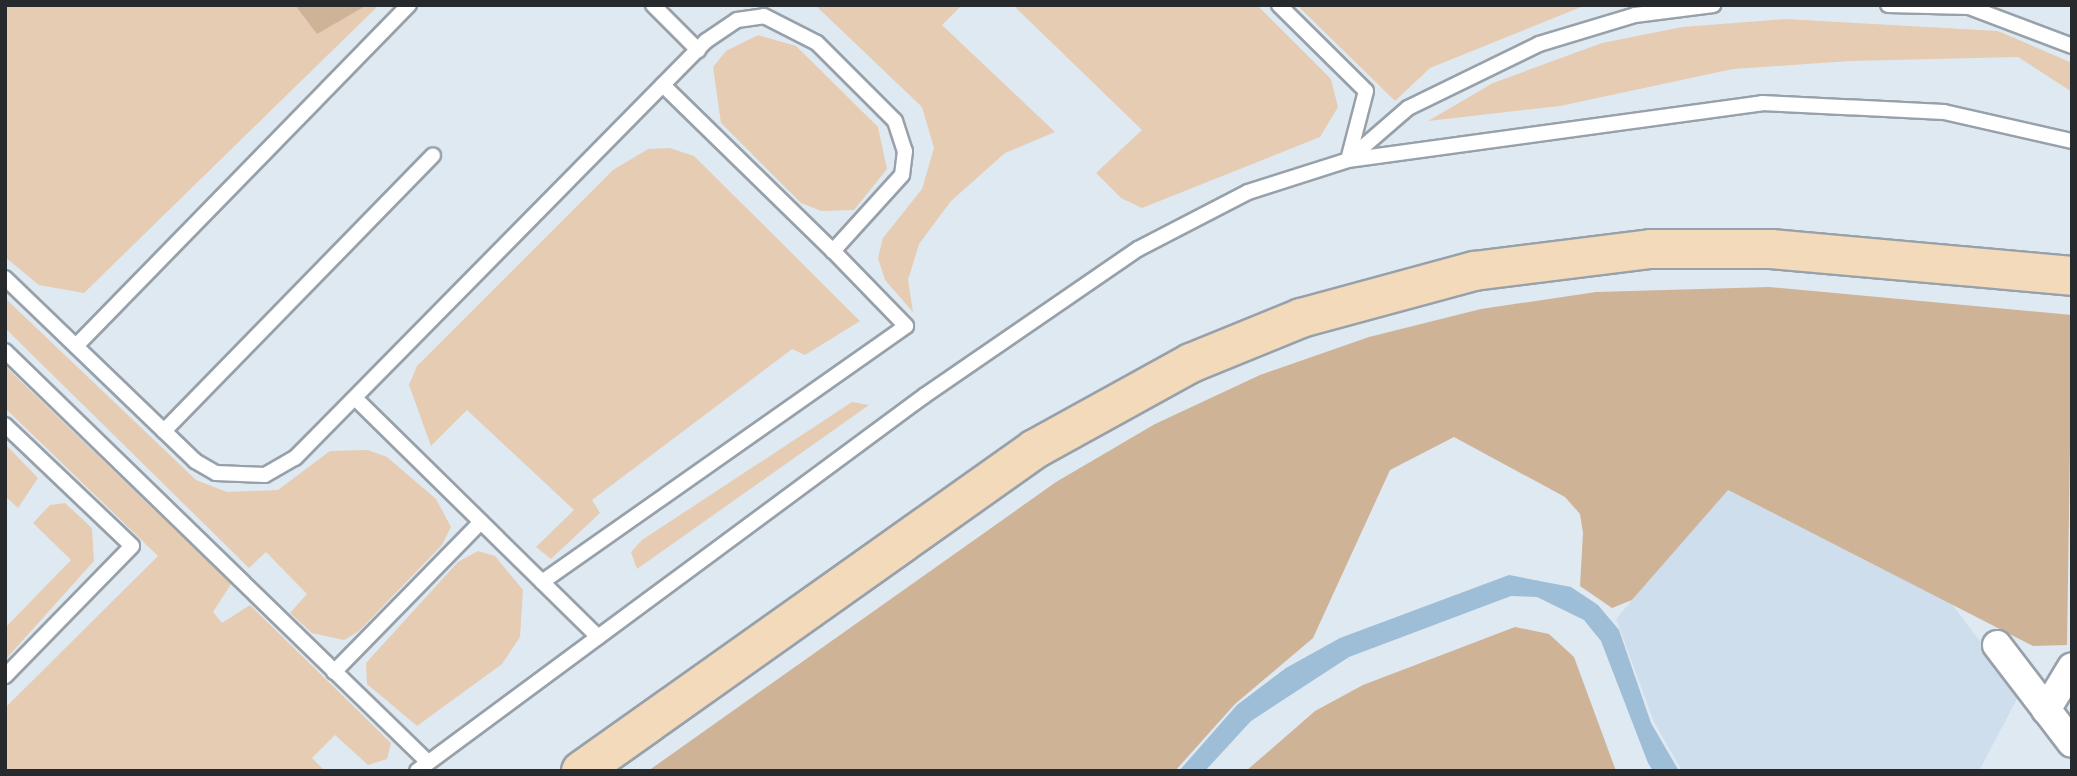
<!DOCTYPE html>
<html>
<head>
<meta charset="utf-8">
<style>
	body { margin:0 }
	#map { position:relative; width:2077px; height:776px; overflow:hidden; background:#dfe9f2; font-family:"PT Sans Narrow",sans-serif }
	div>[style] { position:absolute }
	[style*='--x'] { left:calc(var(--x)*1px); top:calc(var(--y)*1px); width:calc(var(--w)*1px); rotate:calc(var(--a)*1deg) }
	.built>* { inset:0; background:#cedeec }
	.green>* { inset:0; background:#e6ccb3 }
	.forest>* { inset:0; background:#cfb397 }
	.water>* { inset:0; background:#9ebdd7 }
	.roads { filter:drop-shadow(2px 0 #98a1a9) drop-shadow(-2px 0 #98a1a9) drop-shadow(0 2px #98a1a9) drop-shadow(0 -2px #98a1a9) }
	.lane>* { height:14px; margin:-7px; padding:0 7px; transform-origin:7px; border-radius:7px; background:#fff }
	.street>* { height:28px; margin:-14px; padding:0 14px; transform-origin:14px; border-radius:14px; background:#fff }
	.secondary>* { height:38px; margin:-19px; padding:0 19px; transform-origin:19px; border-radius:19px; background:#f2dabb }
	span { translate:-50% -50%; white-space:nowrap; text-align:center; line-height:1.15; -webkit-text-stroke:5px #eef6fd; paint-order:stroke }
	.frame { position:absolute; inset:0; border:7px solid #262a2d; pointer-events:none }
</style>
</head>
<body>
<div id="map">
	<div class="built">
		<i style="clip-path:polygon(1727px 490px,1950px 602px,2020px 693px,1979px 771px,1682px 771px,1654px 722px,1616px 619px)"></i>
	</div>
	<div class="green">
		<i style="clip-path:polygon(5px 5px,379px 5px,84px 293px,39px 285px,5px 257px)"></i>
		<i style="clip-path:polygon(815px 5px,962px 5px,942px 25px,1055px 132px,1005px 153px,951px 201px,919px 244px,908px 280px,913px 312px,885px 280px,878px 258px,883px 238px,922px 189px,934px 148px,922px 107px)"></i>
		<i style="clip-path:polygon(1013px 5px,1257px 5px,1331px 79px,1338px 107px,1320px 137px,1142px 208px,1121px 198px,1096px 173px,1142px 130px)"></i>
		<i style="clip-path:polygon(1297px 5px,1586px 5px,1430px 68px,1395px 101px)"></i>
		<i style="clip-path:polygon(1785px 19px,1998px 31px,2072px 63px,2072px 92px,2018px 57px,1850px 61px,1733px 69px,1560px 106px,1428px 121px,1493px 83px,1602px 43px,1682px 27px)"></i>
		<i style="clip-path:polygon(758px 35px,796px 46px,878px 127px,887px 169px,854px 210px,821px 211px,801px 203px,721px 123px,713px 67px,726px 51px)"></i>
		<i style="clip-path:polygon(670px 148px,694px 156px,860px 321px,805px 355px,792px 349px,592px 500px,600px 513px,551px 559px,536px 547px,574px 510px,467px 410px,431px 446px,409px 385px,417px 366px,613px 170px,648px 149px)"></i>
		<i style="clip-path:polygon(5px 298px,196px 480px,227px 492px,278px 490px,330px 451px,368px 450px,387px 457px,436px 499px,451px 527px,442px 545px,359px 631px,344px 640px,312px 633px,290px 613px,307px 594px,266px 552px,249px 568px,5px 328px)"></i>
		<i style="clip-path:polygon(5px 366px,231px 584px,213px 612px,222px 623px,250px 605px,391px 743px,387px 759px,368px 765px,335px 735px,312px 758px,325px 771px,5px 771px,5px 708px,158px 556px,5px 408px)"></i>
		<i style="clip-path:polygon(852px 402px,869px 405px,637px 569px,631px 552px,642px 540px)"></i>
		<i style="clip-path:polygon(5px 444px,38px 478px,18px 508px,5px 496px)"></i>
		<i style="clip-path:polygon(65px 503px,92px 528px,94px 561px,5px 660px,5px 628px,71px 560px,33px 523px,50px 505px)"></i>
		<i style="clip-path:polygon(478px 551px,495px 556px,523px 590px,520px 637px,502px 664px,417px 726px,367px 684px,366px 663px,458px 562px)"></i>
	</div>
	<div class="forest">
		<i style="clip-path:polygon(295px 5px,367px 5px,317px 34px)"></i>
		<i style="clip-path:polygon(1769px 287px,2072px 315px,2067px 645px,2033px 646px,1728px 490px,1632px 600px,1612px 608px,1580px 586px,1583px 533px,1580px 514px,1565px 497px,1454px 437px,1390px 470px,1313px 638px,1235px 704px,1175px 771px,648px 771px,1056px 482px,1155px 424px,1260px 375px,1369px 337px,1481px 309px,1596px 292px)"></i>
		<i style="clip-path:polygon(1515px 627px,1549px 634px,1574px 657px,1616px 771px,1246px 771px,1315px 711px,1363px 685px)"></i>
	</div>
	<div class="water">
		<i style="clip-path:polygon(1509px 575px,1571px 587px,1598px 605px,1619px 630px,1651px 723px,1679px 771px,1653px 771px,1648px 763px,1601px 641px,1584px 620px,1537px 597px,1511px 596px,1349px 657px,1251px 721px,1205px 771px,1179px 771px,1237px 705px,1286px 668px,1340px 638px)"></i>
	</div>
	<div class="roads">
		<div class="lane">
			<i style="--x:653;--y:5;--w:64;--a:45"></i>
			<i style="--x:1279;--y:5;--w:122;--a:44.7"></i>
			<i style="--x:1366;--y:91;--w:71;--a:104.6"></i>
			<i style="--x:1348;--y:160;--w:79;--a:-40.9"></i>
			<i style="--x:1408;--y:108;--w:146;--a:-26"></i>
			<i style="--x:1539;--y:44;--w:100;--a:-16.8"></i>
			<i style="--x:1635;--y:15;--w:79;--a:-7.3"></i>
			<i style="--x:1888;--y:5;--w:81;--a:1.4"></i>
			<i style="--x:1969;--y:7;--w:110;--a:20.7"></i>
			<i style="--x:5;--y:278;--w:264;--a:43.9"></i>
			<i style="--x:195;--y:461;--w:24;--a:30"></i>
			<i style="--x:216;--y:473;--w:49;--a:2.3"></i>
			<i style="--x:265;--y:475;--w:34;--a:-30"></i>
			<i style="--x:295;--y:458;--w:585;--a:-45.42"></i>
			<i style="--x:706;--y:41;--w:37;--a:-34"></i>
			<i style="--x:737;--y:20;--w:27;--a:-8"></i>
			<i style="--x:764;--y:16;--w:59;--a:27"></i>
			<i style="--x:817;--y:43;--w:110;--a:45"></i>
			<i style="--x:895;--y:121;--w:32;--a:72"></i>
			<i style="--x:905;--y:151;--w:24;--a:97"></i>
			<i style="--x:902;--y:175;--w:103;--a:132.2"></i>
			<i style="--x:833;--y:251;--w:238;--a:-135.7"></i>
			<i style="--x:76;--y:346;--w:477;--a:-45.7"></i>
			<i style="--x:5;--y:351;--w:590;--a:44.18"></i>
			<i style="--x:355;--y:398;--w:341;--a:44.5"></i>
			<i style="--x:5;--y:425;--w:175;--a:43.6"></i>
			<i style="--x:132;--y:546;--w:182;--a:134.3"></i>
			<i style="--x:164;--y:431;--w:385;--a:-45.7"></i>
			<i style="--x:542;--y:582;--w:445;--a:-35.1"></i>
			<i style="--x:906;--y:326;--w:105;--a:-134.2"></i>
			<i style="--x:334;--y:672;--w:210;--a:-45.6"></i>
			<i style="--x:417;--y:771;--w:631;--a:-36.49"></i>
			<i style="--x:924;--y:396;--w:260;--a:-34.5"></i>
			<i style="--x:1138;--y:249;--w:124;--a:-27.4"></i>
			<i style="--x:1248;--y:192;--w:105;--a:-17.7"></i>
			<i style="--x:1348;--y:160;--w:418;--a:-7.8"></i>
			<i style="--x:1762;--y:103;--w:182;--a:2.8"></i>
			<i style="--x:1944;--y:112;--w:131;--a:12.8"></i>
		</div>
		<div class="street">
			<i style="--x:1997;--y:645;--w:123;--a:52.6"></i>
			<i style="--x:2046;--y:710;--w:50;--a:-58.8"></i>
		</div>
		<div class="secondary">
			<i style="--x:581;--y:771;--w:557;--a:-35.35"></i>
			<i style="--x:1035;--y:449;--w:178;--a:-28.9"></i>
			<i style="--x:1191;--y:363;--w:119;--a:-22.2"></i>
			<i style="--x:1301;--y:318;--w:179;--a:-15.2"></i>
			<i style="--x:1474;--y:271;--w:178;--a:-7.1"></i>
			<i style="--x:1651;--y:249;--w:120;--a:0"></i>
			<i style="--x:1771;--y:249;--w:302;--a:5.1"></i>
		</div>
	</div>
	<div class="frame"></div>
</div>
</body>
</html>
